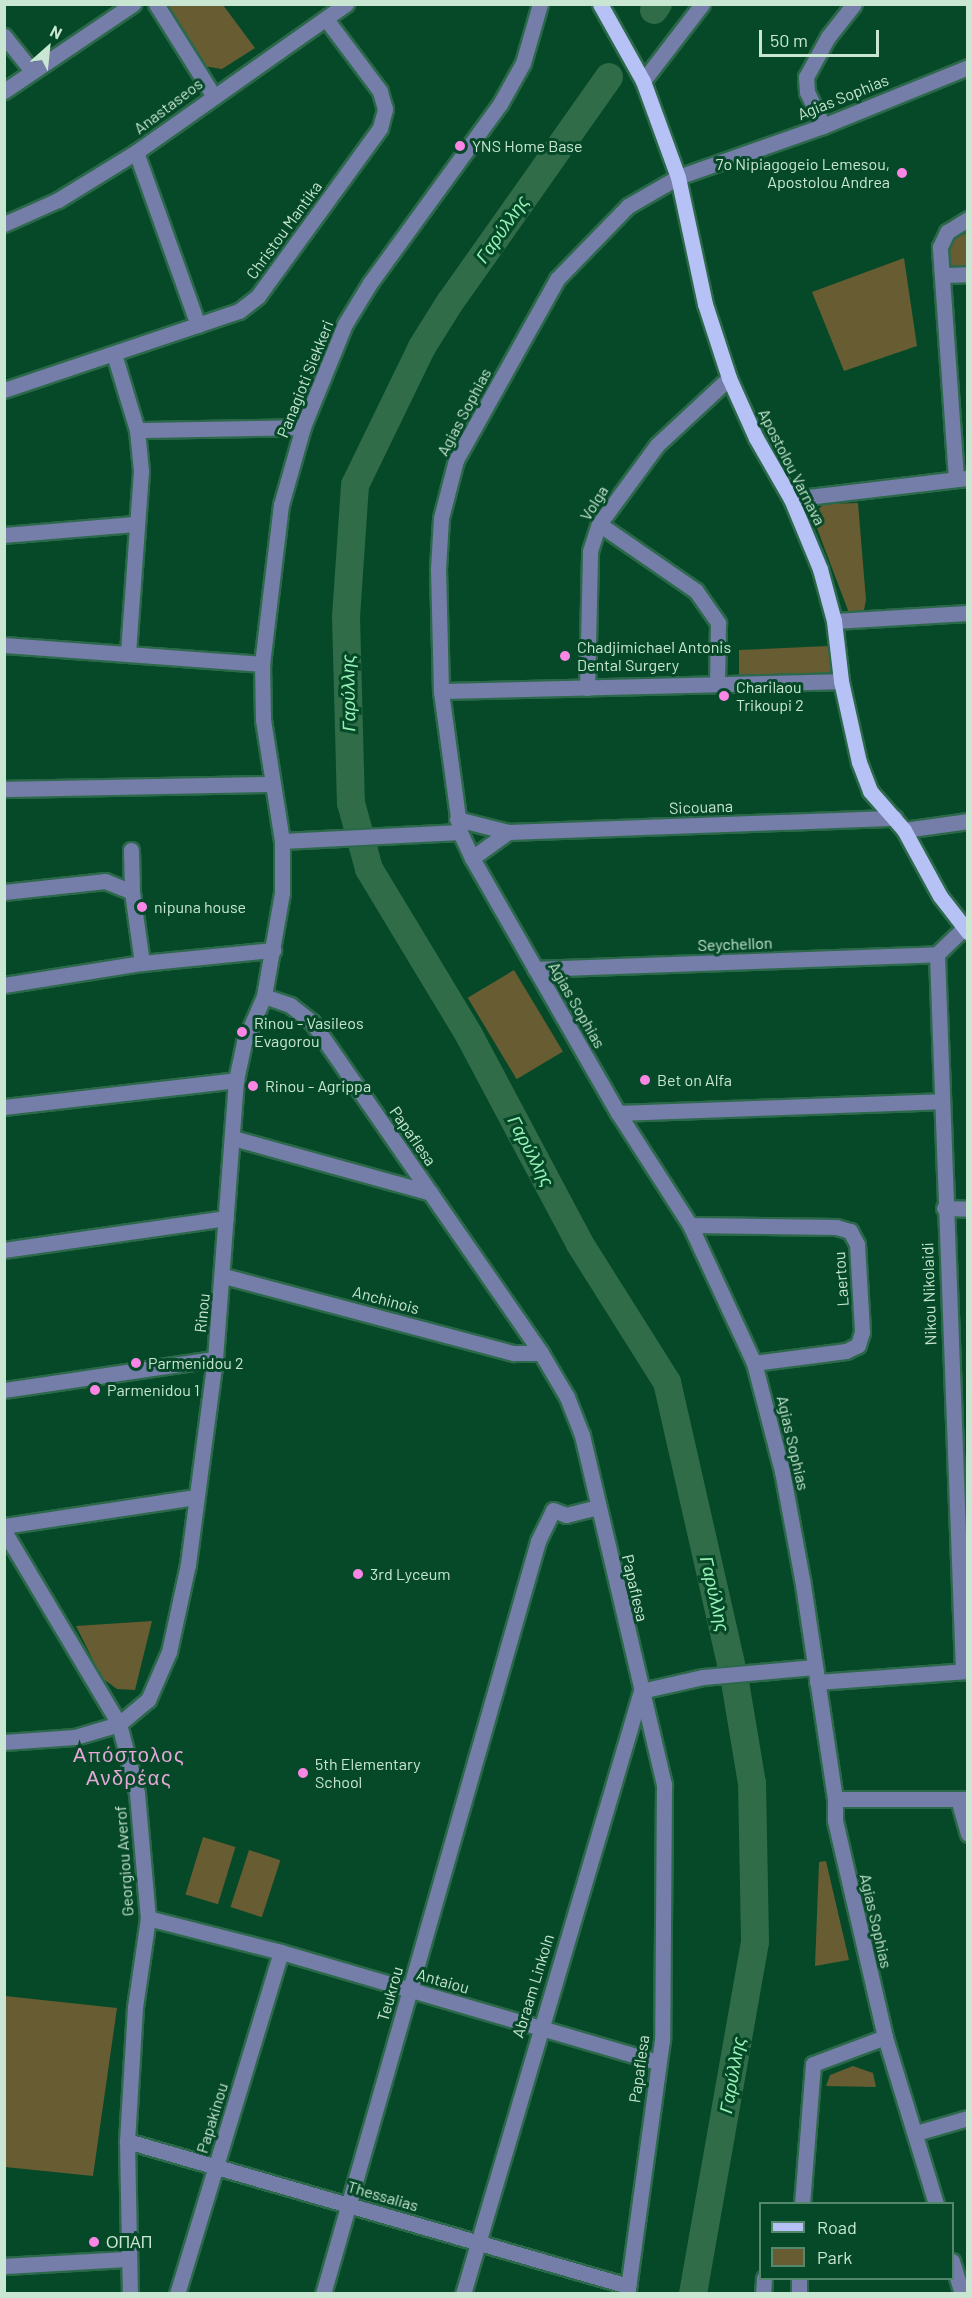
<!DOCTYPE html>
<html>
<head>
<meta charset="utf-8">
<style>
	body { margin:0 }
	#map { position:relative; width:972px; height:2298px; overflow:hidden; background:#054928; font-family:Barlow,sans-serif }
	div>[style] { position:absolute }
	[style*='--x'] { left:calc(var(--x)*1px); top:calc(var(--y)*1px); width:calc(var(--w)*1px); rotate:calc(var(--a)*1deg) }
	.green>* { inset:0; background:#675c32; transform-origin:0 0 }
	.river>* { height:28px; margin:-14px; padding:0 14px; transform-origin:14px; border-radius:14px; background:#2f6c47 }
	.roads { filter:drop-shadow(2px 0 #2c684a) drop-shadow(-2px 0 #2c684a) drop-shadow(0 2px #2c684a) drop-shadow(0 -2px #2c684a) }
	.minor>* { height:15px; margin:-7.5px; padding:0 7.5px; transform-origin:7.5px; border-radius:7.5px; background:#757ea9 }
	.major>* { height:15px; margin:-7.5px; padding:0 7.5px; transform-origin:7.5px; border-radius:7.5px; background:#b6c1f6 }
	.dots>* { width:16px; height:16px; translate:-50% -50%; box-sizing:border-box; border:3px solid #054928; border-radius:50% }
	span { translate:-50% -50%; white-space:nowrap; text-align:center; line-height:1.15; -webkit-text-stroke:6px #054928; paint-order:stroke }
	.street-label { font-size:16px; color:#c8e6d1 }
	.poi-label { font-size:16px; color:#c8e6d1 }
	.left { translate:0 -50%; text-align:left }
	.right { translate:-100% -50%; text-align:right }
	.water-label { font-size:18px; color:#98f1b7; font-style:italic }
	.quarter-label { font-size:20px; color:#e8a7d9; letter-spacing:1.5px }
	.frame { position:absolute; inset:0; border:6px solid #c8e6d1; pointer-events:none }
	.legend { position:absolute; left:759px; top:2202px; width:195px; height:78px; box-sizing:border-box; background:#054928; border:2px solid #53886c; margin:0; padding:8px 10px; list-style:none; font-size:18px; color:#c8e6d1 }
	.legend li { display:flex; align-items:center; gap:12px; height:30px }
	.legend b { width:30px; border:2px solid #53886c }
	.north { position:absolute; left:18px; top:18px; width:60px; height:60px; -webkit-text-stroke:4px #054928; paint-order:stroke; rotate:27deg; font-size:16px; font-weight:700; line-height:24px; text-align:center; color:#c8e6d1 }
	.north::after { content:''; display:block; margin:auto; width:21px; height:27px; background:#c8e6d1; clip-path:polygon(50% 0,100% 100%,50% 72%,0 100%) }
	.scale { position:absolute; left:759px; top:30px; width:120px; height:27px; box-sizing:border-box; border:3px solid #c8e6d1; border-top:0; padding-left:8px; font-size:18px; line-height:21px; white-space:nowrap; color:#c8e6d1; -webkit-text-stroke:4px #054928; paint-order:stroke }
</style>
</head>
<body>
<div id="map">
	<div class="green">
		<i style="clip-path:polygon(166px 5px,223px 5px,255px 48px,222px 69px,203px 66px,164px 11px)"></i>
		<i style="clip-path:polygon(967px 233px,967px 266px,948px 266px,949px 241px)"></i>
		<i style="clip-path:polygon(904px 258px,917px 346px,844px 371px,812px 292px)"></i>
		<i style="clip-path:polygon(858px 503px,866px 600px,864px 610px,849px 613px,812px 515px,824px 504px)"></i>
		<i style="clip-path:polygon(828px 646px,833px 668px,827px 675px,739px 677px,739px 650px)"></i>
		<i style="left:514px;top:970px;width:95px;height:54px;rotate:59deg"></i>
		<i style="clip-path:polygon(152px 1621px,135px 1690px,117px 1689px,102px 1678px,76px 1626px)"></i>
		<i style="left:203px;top:1837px;width:34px;height:60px;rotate:17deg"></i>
		<i style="left:249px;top:1850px;width:33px;height:60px;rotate:18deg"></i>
		<i style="clip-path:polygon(826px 1861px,849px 1960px,815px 1966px,819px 1862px)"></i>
		<i style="clip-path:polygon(5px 1996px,117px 2008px,93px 2176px,5px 2167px)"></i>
		<i style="clip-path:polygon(853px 2066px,873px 2073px,876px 2087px,826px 2086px,830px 2075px)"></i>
	</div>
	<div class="river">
		<i style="--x:654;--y:10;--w:7;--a:-56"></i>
		<i style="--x:609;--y:77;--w:276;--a:125.2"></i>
		<i style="--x:450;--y:302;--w:53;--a:121.9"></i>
		<i style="--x:422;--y:347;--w:153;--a:115.9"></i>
		<i style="--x:355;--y:485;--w:131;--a:93.9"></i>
		<i style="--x:346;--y:616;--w:187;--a:88.5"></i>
		<i style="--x:351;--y:803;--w:68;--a:74.7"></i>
		<i style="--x:369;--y:869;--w:194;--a:58.9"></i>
		<i style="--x:469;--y:1035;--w:237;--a:62"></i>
		<i style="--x:580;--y:1244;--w:163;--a:57.8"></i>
		<i style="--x:667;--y:1382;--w:302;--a:77.2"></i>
		<i style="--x:734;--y:1676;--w:109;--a:80.5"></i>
		<i style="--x:752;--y:1783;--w:159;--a:88.9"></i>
		<i style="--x:755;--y:1942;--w:357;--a:100"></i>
	</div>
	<div class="roads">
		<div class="minor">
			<i style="--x:156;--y:4;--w:107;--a:57.9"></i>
			<i style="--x:4;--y:36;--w:45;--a:51.3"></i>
			<i style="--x:643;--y:81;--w:97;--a:-52.5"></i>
			<i style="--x:4;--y:91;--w:156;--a:-34"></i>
			<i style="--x:823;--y:126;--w:38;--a:-115"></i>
			<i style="--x:807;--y:92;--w:15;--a:-94"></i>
			<i style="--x:806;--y:77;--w:46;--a:-61.2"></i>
			<i style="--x:828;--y:37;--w:42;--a:-51.8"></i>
			<i style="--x:136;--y:152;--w:184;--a:70.3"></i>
			<i style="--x:4;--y:224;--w:59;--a:-24"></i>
			<i style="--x:58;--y:200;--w:92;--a:-31.6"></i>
			<i style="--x:136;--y:152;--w:257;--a:-35.2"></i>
			<i style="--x:945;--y:275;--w:23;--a:-2"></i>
			<i style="--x:114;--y:354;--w:79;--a:73.2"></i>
			<i style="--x:137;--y:430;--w:41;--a:84.4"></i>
			<i style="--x:141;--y:471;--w:182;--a:94.1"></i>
			<i style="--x:4;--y:390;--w:248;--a:-18.6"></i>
			<i style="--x:239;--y:311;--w:24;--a:-38"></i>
			<i style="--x:258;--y:296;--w:208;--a:-54"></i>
			<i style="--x:380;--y:128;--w:20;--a:-75"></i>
			<i style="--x:385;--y:109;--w:19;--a:-106"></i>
			<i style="--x:380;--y:91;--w:90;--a:-126.9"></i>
			<i style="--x:137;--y:430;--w:166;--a:-1"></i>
			<i style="--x:956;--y:478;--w:232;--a:-94"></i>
			<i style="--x:940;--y:247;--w:17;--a:-65"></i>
			<i style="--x:947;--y:232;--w:25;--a:-32"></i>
			<i style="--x:791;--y:499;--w:178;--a:-6.8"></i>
			<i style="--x:599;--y:524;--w:118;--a:34.6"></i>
			<i style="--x:696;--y:591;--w:39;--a:55"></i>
			<i style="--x:718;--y:623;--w:61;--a:90.9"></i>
			<i style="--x:4;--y:535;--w:132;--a:-4.8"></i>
			<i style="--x:834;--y:621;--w:134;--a:-3.4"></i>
			<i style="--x:4;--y:645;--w:259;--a:4.2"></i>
			<i style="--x:587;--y:688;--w:137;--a:-88.7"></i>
			<i style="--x:590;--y:551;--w:28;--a:-72"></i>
			<i style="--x:599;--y:524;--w:98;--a:-53.7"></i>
			<i style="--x:657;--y:445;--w:98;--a:-42.9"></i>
			<i style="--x:441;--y:691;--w:400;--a:-1.4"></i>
			<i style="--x:4;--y:789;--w:267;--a:-1.1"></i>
			<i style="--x:457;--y:819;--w:53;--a:14.3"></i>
			<i style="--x:508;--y:832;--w:387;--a:-2.1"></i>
			<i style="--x:904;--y:830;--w:65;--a:-8"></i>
			<i style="--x:282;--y:841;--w:178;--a:-2.9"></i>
			<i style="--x:131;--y:850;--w:42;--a:88.6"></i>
			<i style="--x:132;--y:892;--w:72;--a:82"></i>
			<i style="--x:472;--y:858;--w:44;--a:-35.8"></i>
			<i style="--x:4;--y:892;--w:102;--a:-6.2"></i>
			<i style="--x:105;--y:881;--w:29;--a:22"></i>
			<i style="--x:535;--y:969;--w:402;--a:-2.1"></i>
			<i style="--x:4;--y:985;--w:140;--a:-9.1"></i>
			<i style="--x:142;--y:963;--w:132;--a:-5.7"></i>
			<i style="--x:264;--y:996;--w:28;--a:19"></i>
			<i style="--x:290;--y:1005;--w:28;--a:38"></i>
			<i style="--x:312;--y:1022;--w:402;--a:55.3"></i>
			<i style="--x:541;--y:1353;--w:51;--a:59.4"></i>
			<i style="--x:567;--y:1397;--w:41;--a:68.5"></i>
			<i style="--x:582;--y:1435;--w:359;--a:76.8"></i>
			<i style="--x:664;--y:1784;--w:256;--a:90.4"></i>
			<i style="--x:662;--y:2040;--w:256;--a:97.8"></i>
			<i style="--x:4;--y:1107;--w:234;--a:-6.6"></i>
			<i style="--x:618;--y:1113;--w:322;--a:-2.1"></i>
			<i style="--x:233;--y:1138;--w:205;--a:15.5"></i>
			<i style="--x:944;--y:1208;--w:24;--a:2"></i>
			<i style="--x:690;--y:1225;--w:146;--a:0.8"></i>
			<i style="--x:836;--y:1227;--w:15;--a:16"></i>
			<i style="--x:850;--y:1231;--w:15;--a:62"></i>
			<i style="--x:857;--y:1244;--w:88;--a:86.7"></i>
			<i style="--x:862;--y:1332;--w:14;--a:107"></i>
			<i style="--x:858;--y:1345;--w:13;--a:153"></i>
			<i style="--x:846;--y:1351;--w:93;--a:172.6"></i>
			<i style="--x:4;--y:1250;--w:224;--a:-8.2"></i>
			<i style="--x:224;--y:1276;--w:300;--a:14.9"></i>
			<i style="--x:514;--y:1353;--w:27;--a:0"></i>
			<i style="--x:4;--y:1390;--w:213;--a:-8.4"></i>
			<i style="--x:4;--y:1526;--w:193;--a:-8.6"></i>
			<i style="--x:4;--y:1531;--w:225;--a:59.2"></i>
			<i style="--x:119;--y:1724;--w:71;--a:75.4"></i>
			<i style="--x:137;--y:1793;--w:125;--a:85"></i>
			<i style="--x:148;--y:1918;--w:90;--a:98.3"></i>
			<i style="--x:135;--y:2007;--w:134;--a:93.4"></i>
			<i style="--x:127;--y:2141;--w:153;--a:88.9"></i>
			<i style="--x:963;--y:1671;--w:717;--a:-92.08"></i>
			<i style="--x:937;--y:954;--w:37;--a:-44"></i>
			<i style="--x:817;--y:1682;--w:151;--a:-4.2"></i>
			<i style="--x:641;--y:1691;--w:64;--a:-12.7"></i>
			<i style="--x:703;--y:1677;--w:112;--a:-5.1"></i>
			<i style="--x:4;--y:1742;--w:71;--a:-4"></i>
			<i style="--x:75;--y:1737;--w:46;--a:-16.5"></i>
			<i style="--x:119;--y:1724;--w:38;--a:-40"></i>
			<i style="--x:148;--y:1700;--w:52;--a:-66.4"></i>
			<i style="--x:169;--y:1652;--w:90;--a:-77.8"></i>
			<i style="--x:188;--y:1564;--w:207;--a:-82.5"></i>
			<i style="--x:215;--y:1359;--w:280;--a:-85.7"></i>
			<i style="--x:236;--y:1080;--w:39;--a:-78"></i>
			<i style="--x:244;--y:1042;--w:50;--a:-66.5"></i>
			<i style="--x:264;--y:996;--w:105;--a:-80.1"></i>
			<i style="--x:282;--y:893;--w:52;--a:-90"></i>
			<i style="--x:282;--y:841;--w:123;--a:-98.9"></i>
			<i style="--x:263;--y:719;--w:55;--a:-91"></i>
			<i style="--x:262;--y:664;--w:160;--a:-83.2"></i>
			<i style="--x:281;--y:505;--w:81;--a:-74.2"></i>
			<i style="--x:303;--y:427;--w:111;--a:-67.8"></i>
			<i style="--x:345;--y:324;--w:48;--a:-58.6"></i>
			<i style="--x:370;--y:283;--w:221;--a:-54"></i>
			<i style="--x:500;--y:104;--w:47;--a:-60.7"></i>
			<i style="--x:523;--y:63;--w:61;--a:-73.9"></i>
			<i style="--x:835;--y:1799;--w:133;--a:0"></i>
			<i style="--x:958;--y:1799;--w:36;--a:74"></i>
			<i style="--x:148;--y:1918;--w:137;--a:14.3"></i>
			<i style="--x:281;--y:1952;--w:392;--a:16.3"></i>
			<i style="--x:916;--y:2133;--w:54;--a:-16.1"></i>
			<i style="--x:127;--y:2141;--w:522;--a:16.14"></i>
			<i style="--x:802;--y:2204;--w:140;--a:-85.5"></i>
			<i style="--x:813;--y:2064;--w:77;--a:-20.6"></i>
			<i style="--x:936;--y:2204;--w:175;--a:-107"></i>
			<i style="--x:885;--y:2037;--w:223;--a:-103"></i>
			<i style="--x:835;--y:1820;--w:21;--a:-90"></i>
			<i style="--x:835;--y:1799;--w:222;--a:-98.5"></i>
			<i style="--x:802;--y:1579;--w:110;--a:-100.5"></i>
			<i style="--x:782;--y:1471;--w:112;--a:-104.5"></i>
			<i style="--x:754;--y:1363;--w:152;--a:-114.9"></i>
			<i style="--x:690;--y:1225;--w:133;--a:-122.7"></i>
			<i style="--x:618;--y:1113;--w:294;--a:-119.8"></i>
			<i style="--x:472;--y:858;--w:29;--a:-115"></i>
			<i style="--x:460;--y:832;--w:142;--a:-97.7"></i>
			<i style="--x:441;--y:691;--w:122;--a:-91.4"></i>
			<i style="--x:438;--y:569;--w:51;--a:-86.6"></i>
			<i style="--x:441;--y:518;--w:60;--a:-75.5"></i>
			<i style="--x:456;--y:460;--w:207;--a:-60.8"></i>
			<i style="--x:557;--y:279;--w:102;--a:-45.8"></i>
			<i style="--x:628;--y:206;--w:58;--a:-30.1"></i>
			<i style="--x:678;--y:177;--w:154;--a:-19.4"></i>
			<i style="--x:823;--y:126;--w:157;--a:-22.1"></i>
			<i style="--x:952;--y:2261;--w:34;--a:73"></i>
			<i style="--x:4;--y:2266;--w:123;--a:-3.3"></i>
			<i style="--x:177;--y:2294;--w:357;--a:-73.1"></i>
			<i style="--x:323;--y:2294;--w:783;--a:-74.06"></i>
			<i style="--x:538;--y:1541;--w:34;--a:-64"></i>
			<i style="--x:553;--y:1510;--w:14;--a:21"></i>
			<i style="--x:566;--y:1515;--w:33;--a:-14"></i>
			<i style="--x:463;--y:2294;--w:629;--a:-73.55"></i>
			<i style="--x:763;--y:2294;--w:16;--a:-86"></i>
			<i style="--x:799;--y:2294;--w:16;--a:-90"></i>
		</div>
		<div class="major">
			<i style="--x:600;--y:4;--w:88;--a:60.8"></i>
			<i style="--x:643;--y:81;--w:102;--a:70"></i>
			<i style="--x:678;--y:177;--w:130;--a:78"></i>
			<i style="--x:705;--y:304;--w:78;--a:72"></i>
			<i style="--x:729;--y:378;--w:66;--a:65.8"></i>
			<i style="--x:756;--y:438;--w:70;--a:60.2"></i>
			<i style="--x:791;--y:499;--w:76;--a:67.5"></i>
			<i style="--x:820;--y:569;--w:54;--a:74.9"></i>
			<i style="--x:834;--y:621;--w:60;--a:83.3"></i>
			<i style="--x:841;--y:681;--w:83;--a:77.5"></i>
			<i style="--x:859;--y:762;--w:31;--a:69"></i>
			<i style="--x:870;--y:791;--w:52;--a:48.9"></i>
			<i style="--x:904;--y:830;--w:75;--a:61.4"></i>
			<i style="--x:940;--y:896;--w:46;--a:52.1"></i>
		</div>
	</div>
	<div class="dots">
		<i style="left:460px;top:146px;background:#fb86e5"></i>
		<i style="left:902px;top:173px;background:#fb86e5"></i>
		<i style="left:565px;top:656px;background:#fb86e5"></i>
		<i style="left:724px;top:696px;background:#fb86e5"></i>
		<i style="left:142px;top:907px;background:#fb86e5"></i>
		<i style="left:242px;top:1032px;background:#fb86e5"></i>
		<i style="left:645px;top:1080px;background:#fb86e5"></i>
		<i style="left:253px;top:1086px;background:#fb86e5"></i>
		<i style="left:136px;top:1363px;background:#fb86e5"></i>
		<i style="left:95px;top:1390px;background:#fb86e5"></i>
		<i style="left:358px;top:1574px;background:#fb86e5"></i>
		<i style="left:303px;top:1773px;background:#fb86e5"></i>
		<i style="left:94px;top:2242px;background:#fb86e5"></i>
	</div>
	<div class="street-label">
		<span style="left:843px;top:97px;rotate:-22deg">Agias Sophias</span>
		<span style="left:168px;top:106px;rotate:-37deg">Anastaseos</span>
		<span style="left:284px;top:230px;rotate:-54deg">Christou Mantika</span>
		<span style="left:305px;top:379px;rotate:-68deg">Panagioti Siekkeri</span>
		<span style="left:464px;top:412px;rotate:-62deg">Agias Sophias</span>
		<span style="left:792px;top:467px;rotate:63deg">Apostolou Varnava</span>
		<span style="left:594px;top:503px;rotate:-58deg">Volga</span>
		<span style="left:701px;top:807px;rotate:-2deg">Sicouana</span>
		<span style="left:735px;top:944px;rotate:-2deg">Seychellon</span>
		<span style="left:577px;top:1005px;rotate:60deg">Agias Sophias</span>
		<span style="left:413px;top:1136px;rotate:55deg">Papaflesa</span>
		<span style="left:841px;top:1279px;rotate:-94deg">Laertou</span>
		<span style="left:929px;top:1294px;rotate:-92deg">Nikou Nikolaidi</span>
		<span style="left:386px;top:1300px;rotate:15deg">Anchinois</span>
		<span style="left:202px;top:1313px;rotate:-84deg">Rinou</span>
		<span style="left:793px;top:1443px;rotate:77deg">Agias Sophias</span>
		<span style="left:635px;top:1588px;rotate:77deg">Papaflesa</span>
		<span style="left:124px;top:1861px;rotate:-94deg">Georgiou Averof</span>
		<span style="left:876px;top:1921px;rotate:77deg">Agias Sophias</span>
		<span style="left:443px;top:1981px;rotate:16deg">Antaiou</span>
		<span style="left:533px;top:1986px;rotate:-73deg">Abraam Linkoln</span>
		<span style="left:390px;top:1994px;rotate:-74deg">Teukrou</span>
		<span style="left:639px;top:2069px;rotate:-82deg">Papaflesa</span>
		<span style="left:212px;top:2118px;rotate:-73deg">Papakinou</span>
		<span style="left:383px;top:2196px;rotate:16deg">Thessalias</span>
	</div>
	<div class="poi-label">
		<span class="left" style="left:472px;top:146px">YNS Home Base</span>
		<span class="right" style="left:890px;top:173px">7o Nipiagogeio Lemesou,<br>Apostolou Andrea</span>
		<span class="left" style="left:577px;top:656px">Chadjimichael Antonis<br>Dental Surgery</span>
		<span class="left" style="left:736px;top:696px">Charilaou<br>Trikoupi 2</span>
		<span class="left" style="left:154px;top:907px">nipuna house</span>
		<span class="left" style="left:254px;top:1032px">Rinou - Vasileos<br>Evagorou</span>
		<span class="left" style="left:657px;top:1080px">Bet on Alfa</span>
		<span class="left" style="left:265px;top:1086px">Rinou - Agrippa</span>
		<span class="left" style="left:148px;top:1363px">Parmenidou 2</span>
		<span class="left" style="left:107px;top:1390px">Parmenidou 1</span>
		<span class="left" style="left:370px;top:1574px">3rd Lyceum</span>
		<span class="left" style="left:315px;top:1773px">5th Elementary<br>School</span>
		<span class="left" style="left:106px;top:2242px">ΟΠΑΠ</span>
	</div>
	<div class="water-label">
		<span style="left:502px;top:229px;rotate:-55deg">Γαρύλλης</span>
		<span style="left:348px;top:693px;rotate:-91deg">Γαρύλλης</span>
		<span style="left:531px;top:1151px;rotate:62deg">Γαρύλλης</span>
		<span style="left:715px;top:1594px;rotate:77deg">Γαρύλλης</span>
		<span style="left:732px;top:2075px;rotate:-80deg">Γαρύλλης</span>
	</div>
	<div class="quarter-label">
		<span style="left:129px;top:1766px">Απόστολος<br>Ανδρέας</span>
	</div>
	<div class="frame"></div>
	<ul class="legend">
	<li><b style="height:8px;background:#b6c1f6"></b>Road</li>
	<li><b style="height:16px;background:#675c32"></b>Park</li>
	</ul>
	<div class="north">N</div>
	<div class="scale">50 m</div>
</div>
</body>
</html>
